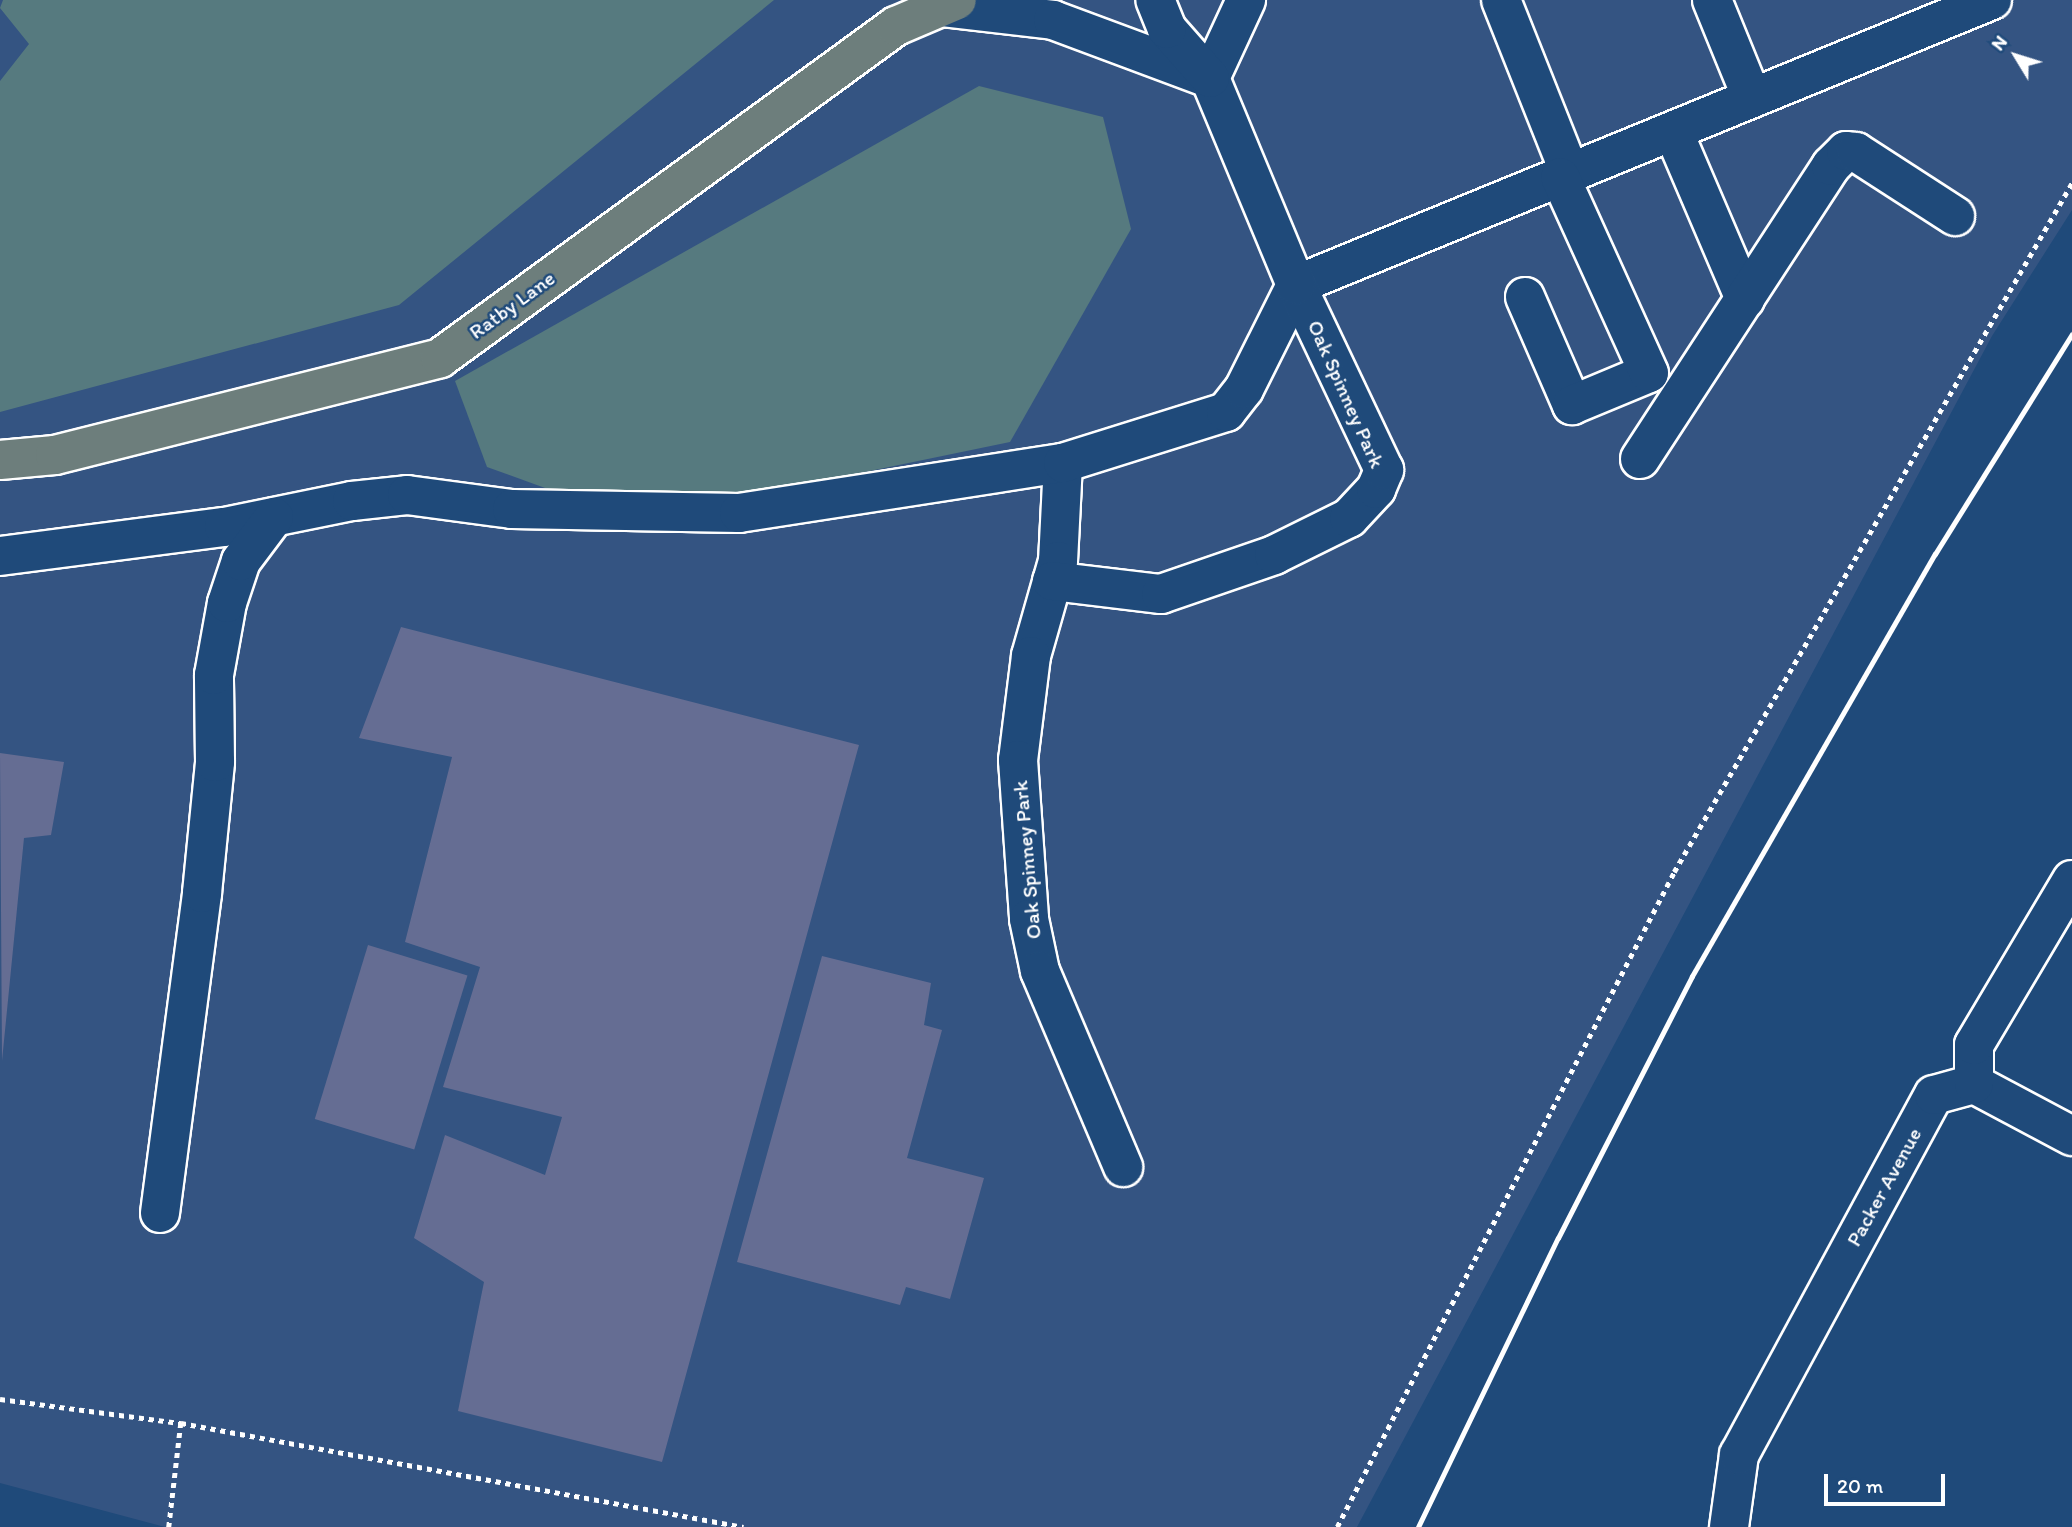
<!DOCTYPE html>
<html>
<head>
<meta charset="utf-8">
<style>
	body { margin:0 }
	#map { position:relative; width:2072px; height:1527px; overflow:hidden; background:#1f4a7a; font-family:Itim,sans-serif }
	div>[style] { position:absolute }
	[style*='--x'] { left:calc(var(--x)*1px); top:calc(var(--y)*1px); width:calc(var(--w)*1px); rotate:calc(var(--a)*1deg) }
	.built>* { inset:0; background:#345482 }
	.green>* { inset:0; background:#567a7f }
	.building>* { inset:0; background:#656d93; transform-origin:0 0 }
	.path>* { height:4.5px; margin-top:-2.25px; transform-origin:0; background:repeating-linear-gradient(90deg,#fff 0 5px,transparent 0 10px) }
	.roads { filter:drop-shadow(2px 0 #fff) drop-shadow(-2px 0 #fff) drop-shadow(0 2px #fff) drop-shadow(0 -2px #fff) }
	.minor>* { height:38px; margin:-19px; padding:0 19px; transform-origin:19px; border-radius:19px; background:#1f4a7a }
	.major>* { height:38px; margin:-19px; padding:0 19px; transform-origin:19px; border-radius:19px; background:#6d7e7c }
	.rail>* { height:5px; margin:-2.5px; padding:0 2.5px; transform-origin:2.5px; border-radius:2.5px; background:#fff }
	span { translate:-50% -50%; white-space:nowrap; text-align:center; line-height:1.15; -webkit-text-stroke:5px #1f4a7a; paint-order:stroke }
	.street-label { font-size:21px; color:#fff }
	.north { position:absolute; left:1981px; top:21px; width:70px; height:70px; -webkit-text-stroke:5px #1f4a7a; paint-order:stroke; rotate:308deg; font-size:19px; font-weight:700; line-height:28px; text-align:center; color:#fff }
	.north::after { content:''; display:block; margin:auto; width:24px; height:32px; background:#fff; clip-path:polygon(50% 0,100% 100%,50% 72%,0 100%) }
	.scale { position:absolute; left:1824px; top:1474px; width:121px; height:32px; box-sizing:border-box; border:4px solid #fff; border-top:0; padding-left:9px; font-size:21px; line-height:24px; white-space:nowrap; color:#fff; -webkit-text-stroke:5px #1f4a7a; paint-order:stroke }
</style>
</head>
<body>
<div id="map">
	<div class="built">
		<i style="clip-path:polygon(0 0,2072px 0,2072px 210px,1992px 336px,1357px 1527px,165px 1527px,0 1483px)"></i>
	</div>
	<div class="green">
		<i style="clip-path:polygon(3px 0,774px 0,399px 305px,0 412px,0 81px,29px 44px,0 8px)"></i>
		<i style="clip-path:polygon(979px 86px,1103px 117px,1131px 229px,1010px 442px,633px 520px,487px 467px,455px 381px)"></i>
	</div>
	<div class="building">
		<i style="clip-path:polygon(401px 627px,859px 745px,662px 1462px,458px 1411px,484px 1282px,414px 1238px,445px 1135px,545px 1175px,562px 1117px,443px 1087px,480px 967px,405px 942px,452px 757px,359px 738px)"></i>
		<i style="clip-path:polygon(0 753px,64px 762px,51px 835px,24px 838px,2px 1061px)"></i>
		<i style="left:368px;top:945px;width:104px;height:182px;rotate:17deg"></i>
		<i style="clip-path:polygon(822px 956px,931px 983px,924px 1025px,942px 1030px,907px 1158px,984px 1178px,950px 1299px,906px 1287px,900px 1305px,737px 1262px)"></i>
	</div>
	<div class="path">
		<i style="--x:0;--y:1399;--w:183;--a:7.6"></i>
		<i style="--x:181;--y:1423;--w:105;--a:96.6"></i>
		<i style="--x:181;--y:1423;--w:572;--a:10.48"></i>
		<i style="--x:1337;--y:1527;--w:737;--a:-62.77"></i>
		<i style="--x:1674;--y:872;--w:796;--a:-59.99"></i>
	</div>
	<div class="roads">
		<div class="minor">
			<i style="--x:1501;--y:0;--w:186;--a:68.3"></i>
			<i style="--x:1712;--y:0;--w:106;--a:67.8"></i>
			<i style="--x:941;--y:7;--w:113;--a:6.6"></i>
			<i style="--x:1053;--y:20;--w:158;--a:20.4"></i>
			<i style="--x:1210;--y:78;--w:86;--a:-65.2"></i>
			<i style="--x:1673;--y:131;--w:183;--a:66.8"></i>
			<i style="--x:1296;--y:285;--w:752;--a:-22.27"></i>
			<i style="--x:1525;--y:297;--w:118;--a:66.5"></i>
			<i style="--x:1572;--y:405;--w:83;--a:-22.6"></i>
			<i style="--x:1649;--y:373;--w:215;--a:-114.4"></i>
			<i style="--x:1640;--y:459;--w:350;--a:-56.9"></i>
			<i style="--x:1831;--y:166;--w:21;--a:-45"></i>
			<i style="--x:1846;--y:151;--w:10;--a:6"></i>
			<i style="--x:1856;--y:152;--w:118;--a:32.9"></i>
			<i style="--x:1063;--y:463;--w:98;--a:92.9"></i>
			<i style="--x:1058;--y:561;--w:99;--a:105.9"></i>
			<i style="--x:1031;--y:656;--w:105;--a:97.1"></i>
			<i style="--x:1018;--y:760;--w:159;--a:86"></i>
			<i style="--x:1029;--y:919;--w:53;--a:78.1"></i>
			<i style="--x:1040;--y:971;--w:213;--a:67"></i>
			<i style="--x:0;--y:556;--w:226;--a:-7.4"></i>
			<i style="--x:224;--y:527;--w:131;--a:-11.5"></i>
			<i style="--x:352;--y:501;--w:55;--a:-6.2"></i>
			<i style="--x:407;--y:495;--w:106;--a:7.6"></i>
			<i style="--x:512;--y:509;--w:227;--a:1"></i>
			<i style="--x:739;--y:513;--w:328;--a:-8.8"></i>
			<i style="--x:1063;--y:463;--w:171;--a:-17.4"></i>
			<i style="--x:1226;--y:412;--w:29;--a:-52"></i>
			<i style="--x:1244;--y:389;--w:116;--a:-63.4"></i>
			<i style="--x:1052;--y:581;--w:110;--a:6.8"></i>
			<i style="--x:1161;--y:594;--w:120;--a:-19"></i>
			<i style="--x:1274;--y:555;--w:84;--a:-26.3"></i>
			<i style="--x:1349;--y:518;--w:40;--a:-47"></i>
			<i style="--x:1376;--y:489;--w:21;--a:-67"></i>
			<i style="--x:1384;--y:470;--w:205;--a:-115.4"></i>
			<i style="--x:1296;--y:285;--w:224;--a:-112.6"></i>
			<i style="--x:1210;--y:78;--w:65;--a:-131.3"></i>
			<i style="--x:1167;--y:29;--w:31;--a:-112"></i>
			<i style="--x:1974;--y:1084;--w:111;--a:28"></i>
			<i style="--x:160;--y:1213;--w:323;--a:-82.5"></i>
			<i style="--x:202;--y:893;--w:132;--a:-84.3"></i>
			<i style="--x:215;--y:762;--w:87;--a:-90.7"></i>
			<i style="--x:214;--y:675;--w:73;--a:-79.8"></i>
			<i style="--x:227;--y:603;--w:44;--a:-71.6"></i>
			<i style="--x:241;--y:561;--w:55;--a:-53.1"></i>
			<i style="--x:1729;--y:1527;--w:73;--a:-82.1"></i>
			<i style="--x:1739;--y:1455;--w:409;--a:-61.6"></i>
			<i style="--x:1934;--y:1095;--w:41;--a:-15.4"></i>
			<i style="--x:1974;--y:1084;--w:39;--a:-90"></i>
			<i style="--x:1974;--y:1045;--w:192;--a:-59.3"></i>
		</div>
		<div class="major">
			<i style="--x:0;--y:460;--w:55;--a:-5.2"></i>
			<i style="--x:55;--y:455;--w:397;--a:-14.1"></i>
			<i style="--x:440;--y:358;--w:564;--a:-36.06"></i>
			<i style="--x:896;--y:26;--w:66;--a:-23.1"></i>
		</div>
	</div>
	<div class="rail">
		<i style="--x:1418;--y:1527;--w:321;--a:-64.2"></i>
		<i style="--x:1558;--y:1238;--w:294;--a:-62.9"></i>
		<i style="--x:1692;--y:976;--w:487;--a:-60.1"></i>
		<i style="--x:1935;--y:554;--w:259;--a:-58.1"></i>
	</div>
	<div class="street-label">
		<span style="left:512px;top:305px;rotate:-36deg">Ratby Lane</span>
		<span style="left:1346px;top:394px;rotate:66deg">Oak Spinney Park</span>
		<span style="left:1027px;top:860px;rotate:-95deg">Oak Spinney Park</span>
		<span style="left:1884px;top:1187px;rotate:-61deg">Packer Avenue</span>
	</div>
	<div class="north">N</div>
	<div class="scale">20 m</div>
</div>
</body>
</html>
